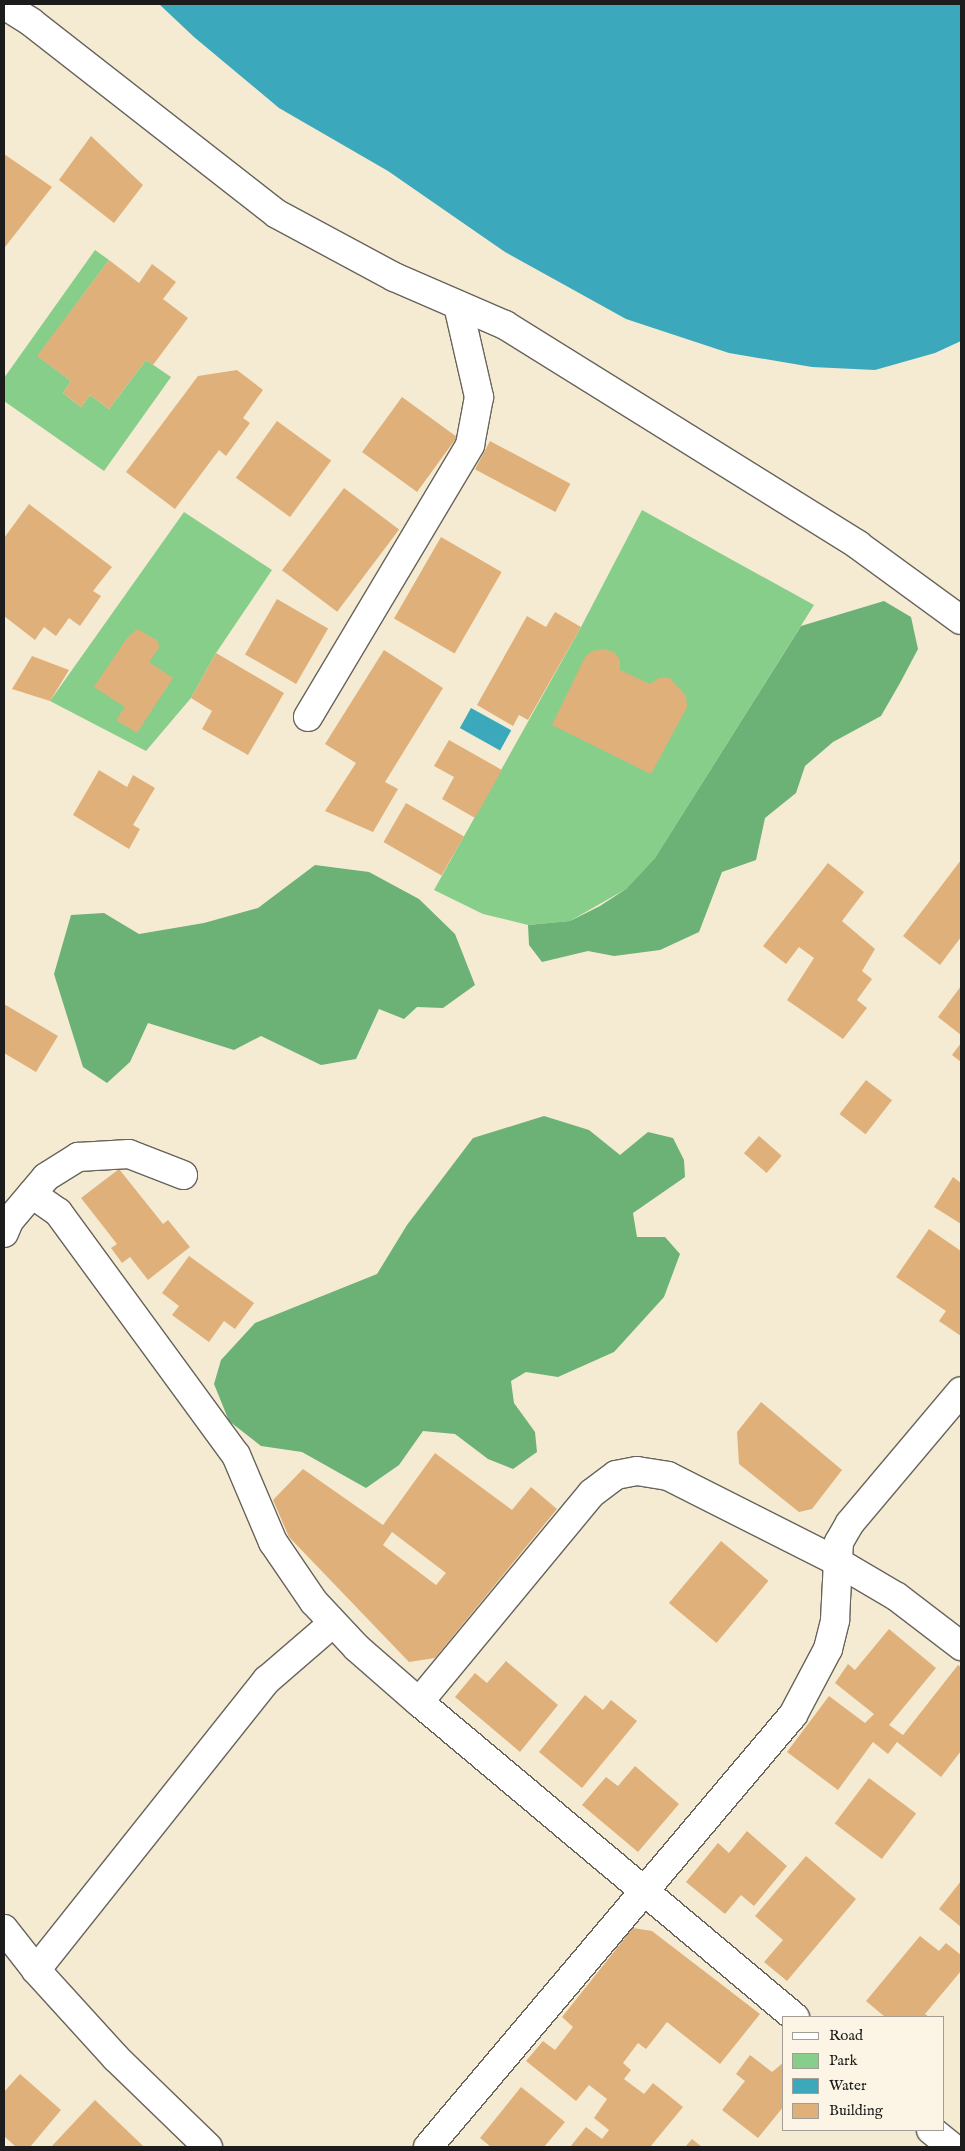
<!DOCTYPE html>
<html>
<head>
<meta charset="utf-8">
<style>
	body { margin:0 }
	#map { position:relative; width:965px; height:2151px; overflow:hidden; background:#f5ebd2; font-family:"IM FELL English",serif }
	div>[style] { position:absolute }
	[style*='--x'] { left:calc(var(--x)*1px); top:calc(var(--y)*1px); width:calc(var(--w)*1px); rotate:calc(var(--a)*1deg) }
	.green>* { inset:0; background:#86ce8a }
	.forest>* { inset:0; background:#6cb176 }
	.water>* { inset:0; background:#3ba9bb; transform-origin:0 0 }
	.building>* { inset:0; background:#e0b07b; transform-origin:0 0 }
	.roads { filter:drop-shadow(1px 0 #68645c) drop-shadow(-1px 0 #68645c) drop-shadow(0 1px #68645c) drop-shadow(0 -1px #68645c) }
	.minor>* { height:28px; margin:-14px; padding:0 14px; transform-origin:14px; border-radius:14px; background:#fff }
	span { translate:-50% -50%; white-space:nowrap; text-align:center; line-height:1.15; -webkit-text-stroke:5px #fcf5e5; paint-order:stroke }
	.frame { position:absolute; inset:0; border:5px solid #1c1c1c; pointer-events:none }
	.legend { position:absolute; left:782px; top:2016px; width:162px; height:115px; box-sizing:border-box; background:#fcf5e5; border:1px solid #a29e95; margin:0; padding:6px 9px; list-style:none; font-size:15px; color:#1c1c1c }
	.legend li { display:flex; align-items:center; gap:10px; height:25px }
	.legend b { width:25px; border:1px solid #a29e95 }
</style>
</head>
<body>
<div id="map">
	<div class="green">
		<i style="clip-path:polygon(95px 250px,109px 260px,38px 356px,71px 381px,63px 393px,81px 407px,90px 395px,109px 409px,146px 360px,171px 377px,104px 471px,4px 401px,4px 378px)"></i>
		<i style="clip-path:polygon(642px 510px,814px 605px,655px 858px,626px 889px,570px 921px,528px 925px,483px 914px,434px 890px,581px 627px)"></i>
		<i style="clip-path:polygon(184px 512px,272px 570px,216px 653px,191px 698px,146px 751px,50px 701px)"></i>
	</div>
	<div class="forest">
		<i style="clip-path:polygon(884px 601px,911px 617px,918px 649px,900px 683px,881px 716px,833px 742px,805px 766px,796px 793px,765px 818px,756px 860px,722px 872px,699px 932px,660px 950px,614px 956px,588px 951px,542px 962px,529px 945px,528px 925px,570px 921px,600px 906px,626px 889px,655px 858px,801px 626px)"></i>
		<i style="clip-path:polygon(315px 865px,369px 872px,419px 899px,455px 934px,475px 985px,443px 1008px,417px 1007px,404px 1019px,379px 1009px,356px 1059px,321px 1065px,261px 1036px,234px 1050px,148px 1023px,130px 1062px,107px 1083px,83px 1067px,54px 974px,71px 915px,104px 913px,139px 934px,204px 923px,258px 908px)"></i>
		<i style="clip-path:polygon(544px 1116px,589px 1130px,620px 1155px,648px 1132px,673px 1138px,684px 1160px,685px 1177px,633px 1213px,637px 1237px,665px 1237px,680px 1254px,664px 1297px,614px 1352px,558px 1377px,526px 1372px,511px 1381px,514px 1403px,535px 1432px,537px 1452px,513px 1469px,488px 1459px,455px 1434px,423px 1431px,399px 1465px,366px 1488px,302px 1452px,261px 1446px,229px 1421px,214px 1384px,221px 1360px,255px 1323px,377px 1274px,407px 1225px,473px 1138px)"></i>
	</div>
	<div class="water">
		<i style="clip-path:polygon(159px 4px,961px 4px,961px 341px,935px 353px,875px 370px,812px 367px,729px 353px,626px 319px,505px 252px,388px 171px,279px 108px,194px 37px)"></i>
		<i style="left:471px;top:708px;width:46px;height:23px;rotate:29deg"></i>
	</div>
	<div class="building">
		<i style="clip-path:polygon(91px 136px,143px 185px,114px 223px,59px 180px)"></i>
		<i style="clip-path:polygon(4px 154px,52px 187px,5px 247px,4px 246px)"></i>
		<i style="clip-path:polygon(109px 260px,139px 283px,152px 264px,176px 282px,163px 299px,188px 318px,153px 365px,146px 360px,109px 409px,90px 395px,81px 407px,63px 393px,71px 381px,37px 356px)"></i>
		<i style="clip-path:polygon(237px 370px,263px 390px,243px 418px,250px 423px,226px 456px,219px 450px,175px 509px,126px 472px,198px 376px)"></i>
		<i style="left:402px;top:397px;width:68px;height:68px;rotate:36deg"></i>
		<i style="left:277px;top:421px;width:67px;height:70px;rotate:36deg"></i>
		<i style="left:490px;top:441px;width:91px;height:32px;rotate:28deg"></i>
		<i style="left:344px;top:488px;width:69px;height:103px;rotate:37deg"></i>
		<i style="clip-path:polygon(29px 504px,112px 567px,93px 591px,101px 596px,80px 626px,69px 618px,56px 636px,44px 627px,35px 640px,4px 616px,4px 538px)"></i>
		<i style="left:441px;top:537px;width:70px;height:94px;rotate:30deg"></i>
		<i style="left:277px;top:599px;width:59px;height:64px;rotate:30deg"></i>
		<i style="clip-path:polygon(555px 612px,581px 627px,528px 720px,519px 715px,513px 726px,477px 705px,527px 616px,546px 627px)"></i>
		<i style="clip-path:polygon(137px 629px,158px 641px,159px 648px,149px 662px,173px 678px,137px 733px,116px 720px,125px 707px,94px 687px,127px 638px)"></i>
		<i style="clip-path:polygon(604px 649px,614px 652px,620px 660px,620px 670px,650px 684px,659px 678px,670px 678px,686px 696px,687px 707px,651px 774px,552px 725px,585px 657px,592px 651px)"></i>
		<i style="clip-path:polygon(384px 650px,443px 688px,385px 782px,398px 789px,373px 832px,325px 811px,356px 763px,325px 744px)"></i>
		<i style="clip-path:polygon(216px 653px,284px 693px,248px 755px,202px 729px,212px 711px,191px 698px)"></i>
		<i style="clip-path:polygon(32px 656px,69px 670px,50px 701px,12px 689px)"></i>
		<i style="clip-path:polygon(449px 740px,502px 770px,475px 818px,442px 799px,454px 777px,434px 766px)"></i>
		<i style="clip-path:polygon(99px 770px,127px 787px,133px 775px,155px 788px,133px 825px,140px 829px,129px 849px,73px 815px)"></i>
		<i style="left:406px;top:803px;width:67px;height:45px;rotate:30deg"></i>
		<i style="clip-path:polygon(961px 860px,961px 937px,940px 965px,903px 936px)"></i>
		<i style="clip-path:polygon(828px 863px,864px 892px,842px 921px,875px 949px,862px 971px,872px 979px,857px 1000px,867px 1008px,843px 1039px,787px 1000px,814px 958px,799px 947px,786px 964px,763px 946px)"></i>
		<i style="clip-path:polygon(961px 986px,961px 1035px,938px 1017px)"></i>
		<i style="clip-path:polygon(4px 1004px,58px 1036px,36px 1072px,4px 1053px)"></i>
		<i style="clip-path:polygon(961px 1043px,961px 1062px,952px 1055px)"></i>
		<i style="left:866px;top:1080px;width:33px;height:43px;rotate:38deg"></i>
		<i style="left:759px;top:1136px;width:30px;height:23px;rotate:41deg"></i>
		<i style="clip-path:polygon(119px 1169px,163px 1224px,168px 1220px,190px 1247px,148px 1280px,130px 1257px,122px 1263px,111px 1248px,117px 1244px,81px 1198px)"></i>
		<i style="clip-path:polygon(953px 1177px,961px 1183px,961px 1224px,934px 1207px)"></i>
		<i style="clip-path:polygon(929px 1229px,961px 1251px,961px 1336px,939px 1321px,946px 1311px,896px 1277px)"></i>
		<i style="clip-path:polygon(189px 1256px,254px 1303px,235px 1329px,224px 1321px,209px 1342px,172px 1315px,179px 1306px,162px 1293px)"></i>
		<i style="clip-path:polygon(761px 1402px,842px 1470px,812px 1509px,799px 1512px,739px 1464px,737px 1432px)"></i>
		<i style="clip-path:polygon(evenodd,435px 1453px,512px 1510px,531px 1487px,557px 1509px,435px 1658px,409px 1662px,289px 1537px,273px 1500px,303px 1469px,383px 1525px,435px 1453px,392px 1532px,446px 1573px,436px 1585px,383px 1545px,392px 1532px)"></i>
		<i style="left:721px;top:1541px;width:62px;height:81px;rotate:40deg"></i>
		<i style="clip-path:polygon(889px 1629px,936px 1668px,889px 1725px,903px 1735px,958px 1665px,961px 1667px,961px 1751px,941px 1777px,897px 1742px,888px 1754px,873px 1742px,838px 1790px,787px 1752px,829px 1696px,865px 1723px,874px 1714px,835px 1683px,848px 1664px,855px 1670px)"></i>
		<i style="clip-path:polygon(506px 1661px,558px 1705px,520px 1752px,455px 1697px,475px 1673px,487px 1683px)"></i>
		<i style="clip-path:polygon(585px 1695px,603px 1710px,611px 1700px,637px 1721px,582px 1788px,539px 1752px)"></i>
		<i style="clip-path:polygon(635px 1766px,679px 1804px,638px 1852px,582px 1805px,606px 1777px,618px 1786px)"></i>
		<i style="left:869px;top:1778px;width:59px;height:57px;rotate:37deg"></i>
		<i style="clip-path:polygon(747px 1831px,787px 1866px,754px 1906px,741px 1895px,725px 1914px,686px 1882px,718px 1843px,729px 1853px)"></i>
		<i style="clip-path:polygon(806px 1856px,856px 1899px,787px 1981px,764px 1962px,783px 1940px,755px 1916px)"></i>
		<i style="clip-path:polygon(961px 1881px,961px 1927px,939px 1909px)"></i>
		<i style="clip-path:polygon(633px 1928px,652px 1931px,760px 2014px,720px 2064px,667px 2022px,646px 2049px,638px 2043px,623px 2063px,631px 2070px,624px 2079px,644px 2094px,653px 2083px,683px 2107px,650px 2147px,570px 2147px,586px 2127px,602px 2139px,609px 2130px,594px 2118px,607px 2099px,589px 2085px,576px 2101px,526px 2061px,543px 2041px,555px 2050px,573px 2027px,562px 2017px)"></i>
		<i style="clip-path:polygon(920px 1936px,939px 1951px,946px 1943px,961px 1955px,961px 1971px,925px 2014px,929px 2017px,885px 2017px,866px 2001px)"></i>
		<i style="clip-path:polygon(750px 2055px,772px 2072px,784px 2062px,784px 2106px,758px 2138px,722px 2110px,745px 2081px,736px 2074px)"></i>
		<i style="clip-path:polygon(20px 2074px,61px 2110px,30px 2147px,16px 2147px,4px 2136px,4px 2092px)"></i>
		<i style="clip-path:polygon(521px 2087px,565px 2122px,544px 2147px,491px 2147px,480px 2138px)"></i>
		<i style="clip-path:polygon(95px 2100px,138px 2141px,144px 2147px,51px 2147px)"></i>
		<i style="clip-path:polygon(692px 2139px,702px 2147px,685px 2147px)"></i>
	</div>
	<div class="roads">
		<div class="minor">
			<i style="--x:4;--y:5;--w:32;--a:32"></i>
			<i style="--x:31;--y:22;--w:312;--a:38"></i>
			<i style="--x:277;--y:214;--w:133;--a:28.3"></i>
			<i style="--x:394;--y:277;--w:121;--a:23.4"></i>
			<i style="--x:505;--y:325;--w:416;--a:31.9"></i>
			<i style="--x:858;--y:545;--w:127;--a:36.1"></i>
			<i style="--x:308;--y:717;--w:317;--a:-59.2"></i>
			<i style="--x:470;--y:445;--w:49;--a:-79.4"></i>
			<i style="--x:479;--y:397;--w:94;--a:-102.9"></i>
			<i style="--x:32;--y:1194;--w:32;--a:35"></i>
			<i style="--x:58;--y:1212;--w:301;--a:53.8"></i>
			<i style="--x:236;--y:1455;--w:95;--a:67"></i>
			<i style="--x:273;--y:1542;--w:73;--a:55.7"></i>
			<i style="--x:314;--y:1602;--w:63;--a:46.9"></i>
			<i style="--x:357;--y:1648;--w:82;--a:41.1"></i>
			<i style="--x:419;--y:1702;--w:491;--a:40"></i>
			<i style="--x:4;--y:1233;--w:13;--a:-67"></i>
			<i style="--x:9;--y:1221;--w:57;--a:-49.9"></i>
			<i style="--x:46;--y:1177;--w:38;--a:-32"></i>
			<i style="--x:78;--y:1157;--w:51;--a:-3.4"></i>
			<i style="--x:129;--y:1154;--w:58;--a:21.3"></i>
			<i style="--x:419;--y:1702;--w:271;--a:-50.4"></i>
			<i style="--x:592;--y:1493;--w:30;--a:-37"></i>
			<i style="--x:616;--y:1475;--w:21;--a:-11"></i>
			<i style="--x:637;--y:1471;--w:31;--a:9"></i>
			<i style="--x:668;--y:1476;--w:188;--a:26.8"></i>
			<i style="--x:836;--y:1561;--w:71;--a:30.5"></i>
			<i style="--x:897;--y:1597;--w:81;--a:37.4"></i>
			<i style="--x:4;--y:1929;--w:52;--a:52"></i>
			<i style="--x:36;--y:1970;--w:119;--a:47.7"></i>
			<i style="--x:116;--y:2058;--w:128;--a:44.1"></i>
			<i style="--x:36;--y:1970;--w:371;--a:-51.5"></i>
			<i style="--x:267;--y:1680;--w:87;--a:-40.8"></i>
			<i style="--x:931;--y:2130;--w:27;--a:39"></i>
			<i style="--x:428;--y:2147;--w:566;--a:-49.81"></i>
			<i style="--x:793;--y:1715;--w:75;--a:-62.1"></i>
			<i style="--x:828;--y:1649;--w:30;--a:-76"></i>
			<i style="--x:835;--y:1620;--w:78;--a:-87.1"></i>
			<i style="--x:839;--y:1542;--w:22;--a:-60"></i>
			<i style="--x:850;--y:1523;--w:172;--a:-49.9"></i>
		</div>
	</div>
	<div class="frame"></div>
	<ul class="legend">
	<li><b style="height:6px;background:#fff"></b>Road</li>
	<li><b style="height:14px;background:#86ce8a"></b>Park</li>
	<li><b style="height:14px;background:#3ba9bb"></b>Water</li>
	<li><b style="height:14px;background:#e0b07b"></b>Building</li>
	</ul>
</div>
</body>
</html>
